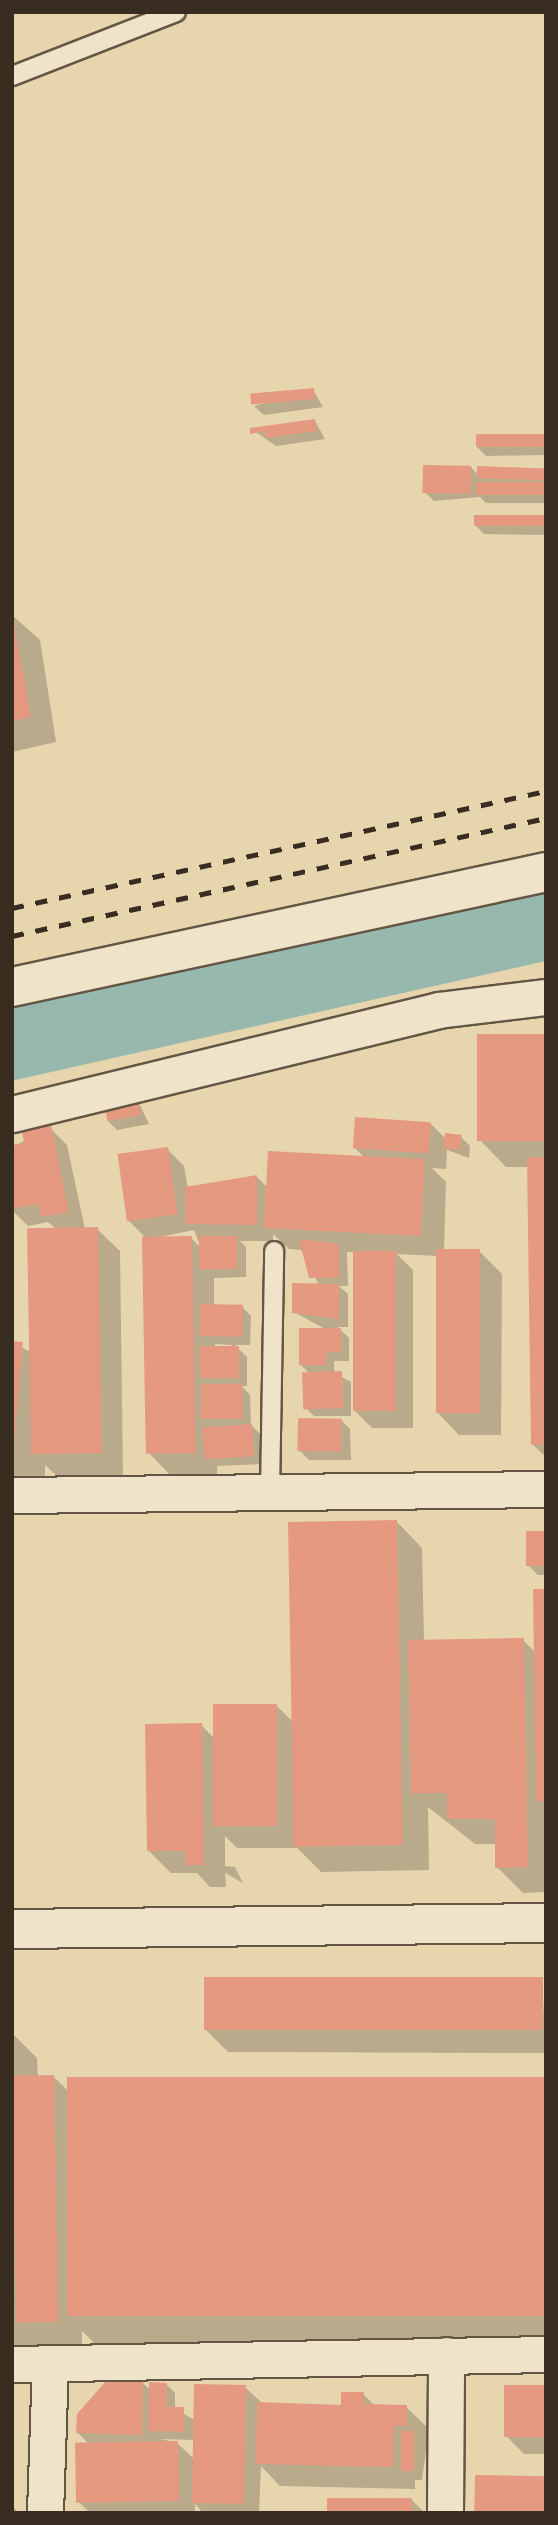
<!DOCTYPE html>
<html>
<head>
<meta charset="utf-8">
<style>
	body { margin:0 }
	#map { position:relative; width:558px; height:2525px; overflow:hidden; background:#e7d5ae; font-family:Cardo,serif }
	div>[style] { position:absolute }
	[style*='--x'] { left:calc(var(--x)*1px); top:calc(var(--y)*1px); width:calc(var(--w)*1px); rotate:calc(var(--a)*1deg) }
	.shadow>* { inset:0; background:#0003 }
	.river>* { height:72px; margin:-36px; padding:0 36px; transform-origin:36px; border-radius:36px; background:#97b8ad }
	.building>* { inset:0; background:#e59980; transform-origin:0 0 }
	.roads { filter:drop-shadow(2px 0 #645644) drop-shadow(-2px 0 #645644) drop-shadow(0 2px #645644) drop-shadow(0 -2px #645644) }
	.lane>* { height:18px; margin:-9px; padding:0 9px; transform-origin:9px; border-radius:9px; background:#efe4ca }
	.street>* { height:35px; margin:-17.5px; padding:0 17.5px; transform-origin:17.5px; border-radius:17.5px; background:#efe4ca }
	.secondary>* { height:38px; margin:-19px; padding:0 19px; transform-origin:19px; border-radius:19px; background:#efe4ca }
	.rail>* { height:5px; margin-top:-2.5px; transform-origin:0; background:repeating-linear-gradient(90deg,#392c20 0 12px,transparent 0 24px) }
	span { translate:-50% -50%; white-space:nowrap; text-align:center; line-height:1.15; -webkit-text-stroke:7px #efe4ca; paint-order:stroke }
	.frame { position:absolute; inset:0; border:14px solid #392c20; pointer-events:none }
</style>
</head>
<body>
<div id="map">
	<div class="shadow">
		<i style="clip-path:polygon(313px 390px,323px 407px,264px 415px,254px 406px)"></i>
		<i style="clip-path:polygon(315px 421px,325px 439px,276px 446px,253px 430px)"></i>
		<i style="clip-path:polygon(546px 436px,546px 455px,486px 456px,477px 447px)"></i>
		<i style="clip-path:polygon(471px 467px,479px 476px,546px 469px,546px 503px,486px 503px,480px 497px,434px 501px,425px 492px)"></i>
		<i style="clip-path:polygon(546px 517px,546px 535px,484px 534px,475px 525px)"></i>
		<i style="clip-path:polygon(12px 615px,40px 640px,56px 742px,12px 752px)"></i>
		<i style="clip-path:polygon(546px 1036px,546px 1457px,532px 1444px,529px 1167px,506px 1167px,481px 1141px)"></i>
		<i style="clip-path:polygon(138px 1101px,149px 1124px,117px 1130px,108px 1121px)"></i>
		<i style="clip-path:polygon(evenodd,431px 1124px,446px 1139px,461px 1137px,470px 1146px,469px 1158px,447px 1150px,446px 1169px,432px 1168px,446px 1182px,444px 1251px,479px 1251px,502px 1274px,501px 1435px,459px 1435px,437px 1412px,437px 1256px,397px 1254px,413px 1270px,413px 1428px,372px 1428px,355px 1411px,355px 1252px,347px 1252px,348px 1286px,339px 1286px,348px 1294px,348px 1327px,338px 1327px,349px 1338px,349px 1361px,334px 1361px,334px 1373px,351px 1382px,351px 1416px,314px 1416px,305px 1407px,310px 1374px,301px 1365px,325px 1329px,294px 1312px,319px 1285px,301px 1250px,289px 1249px,273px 1234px,273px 1241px,240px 1241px,246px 1247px,246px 1277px,214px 1278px,214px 1306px,242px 1307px,251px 1316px,250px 1345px,235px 1345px,247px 1357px,247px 1386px,242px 1386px,250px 1395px,251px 1425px,261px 1435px,262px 1464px,217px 1466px,217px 1475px,171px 1476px,149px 1453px,147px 1239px,128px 1220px,167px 1149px,184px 1166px,188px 1189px,257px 1177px,268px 1188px,364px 1157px,355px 1148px,431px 1124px,194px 1230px,201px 1248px,191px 1238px,150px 1239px,194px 1230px,431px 1124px,215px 1344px,232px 1345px,232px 1348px,215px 1348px,215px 1344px)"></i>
		<i style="clip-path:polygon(50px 1128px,67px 1145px,85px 1229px,97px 1229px,120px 1251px,123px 1475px,56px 1475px,45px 1465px,45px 1483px,12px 1482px,12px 1343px,31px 1352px,56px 1229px,48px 1222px,28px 1226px,12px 1210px,12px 1147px)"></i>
		<i style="clip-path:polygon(341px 1420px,350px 1429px,351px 1460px,309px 1460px,300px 1451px)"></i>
		<i style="clip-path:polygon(397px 1522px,422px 1548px,424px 1641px,523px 1640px,535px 1652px,546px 1591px,546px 1892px,523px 1893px,497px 1867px,497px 1844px,475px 1844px,428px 1807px,429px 1870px,321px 1872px,297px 1848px,237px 1848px,225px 1836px,225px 1866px,235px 1867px,243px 1883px,225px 1873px,226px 1887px,210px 1887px,197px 1873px,171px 1873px,148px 1850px,201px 1725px,214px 1738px,277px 1706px,293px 1722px)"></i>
		<i style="clip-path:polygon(546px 1533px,546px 1575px,538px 1575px,529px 1566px)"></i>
		<i style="clip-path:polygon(542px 1980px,546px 2053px,228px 2052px,205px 2029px)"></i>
		<i style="clip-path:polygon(12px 2033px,37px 2058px,38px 2077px,54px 2077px,69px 2092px,546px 2079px,546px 2342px,98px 2347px,82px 2331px,82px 2347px,12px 2348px)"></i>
		<i style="clip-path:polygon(evenodd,143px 2383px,151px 2391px,166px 2384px,175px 2393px,175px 2409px,195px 2420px,245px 2387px,263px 2404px,342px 2407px,363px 2394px,375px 2406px,406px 2407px,429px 2429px,422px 2480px,415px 2480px,415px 2489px,280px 2486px,261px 2466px,259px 2513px,203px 2513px,195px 2504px,195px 2513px,90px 2513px,77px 2500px,88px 2443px,78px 2433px,143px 2383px,159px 2439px,194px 2440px,194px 2459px,176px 2442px,159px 2439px)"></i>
		<i style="clip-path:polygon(546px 2387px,546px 2454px,524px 2454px,507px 2437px)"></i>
		<i style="clip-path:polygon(411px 2499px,425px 2513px,329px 2513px)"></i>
		<i style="clip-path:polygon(12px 2506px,19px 2513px,12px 2513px)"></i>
	</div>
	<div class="river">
		<i style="--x:12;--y:1044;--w:547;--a:-12.67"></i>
	</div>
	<div class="building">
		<i style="left:314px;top:388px;width:11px;height:64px;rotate:85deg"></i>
		<i style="clip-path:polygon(315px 419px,317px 431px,265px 438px,265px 431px,250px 434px,250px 428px)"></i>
		<i style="left:546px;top:434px;width:13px;height:70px;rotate:90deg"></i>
		<i style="left:423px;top:465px;width:48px;height:28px;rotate:1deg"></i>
		<i style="left:477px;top:466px;width:69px;height:12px;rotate:2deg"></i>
		<i style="left:476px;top:482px;width:70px;height:13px"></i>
		<i style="left:474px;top:515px;width:72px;height:11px"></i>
		<i style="clip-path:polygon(12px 613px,31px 717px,12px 721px)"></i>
		<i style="left:546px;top:1034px;width:107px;height:69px;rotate:90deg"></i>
		<i style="left:138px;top:1100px;width:15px;height:34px;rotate:79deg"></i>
		<i style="left:355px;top:1117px;width:76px;height:31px;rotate:4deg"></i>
		<i style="clip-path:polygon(51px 1126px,69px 1212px,41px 1217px,38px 1204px,12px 1209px,12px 1145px,24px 1143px,22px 1131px)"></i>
		<i style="left:445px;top:1133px;width:17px;height:15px;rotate:7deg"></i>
		<i style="left:168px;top:1147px;width:68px;height:51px;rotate:82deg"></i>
		<i style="left:268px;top:1151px;width:157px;height:77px;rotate:3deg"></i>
		<i style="clip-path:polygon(527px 1157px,546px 1157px,546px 1444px,531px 1445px)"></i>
		<i style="clip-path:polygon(257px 1175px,257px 1225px,186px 1224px,185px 1187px)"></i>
		<i style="left:98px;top:1227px;width:226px;height:71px;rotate:89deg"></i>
		<i style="left:192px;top:1236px;width:217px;height:50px;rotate:89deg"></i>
		<i style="left:237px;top:1236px;width:33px;height:38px;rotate:90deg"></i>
		<i style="clip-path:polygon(299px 1239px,339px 1244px,339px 1278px,309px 1278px)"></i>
		<i style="left:436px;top:1249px;width:44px;height:164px"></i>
		<i style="left:353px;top:1251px;width:43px;height:160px"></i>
		<i style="clip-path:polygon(292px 1283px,339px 1284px,339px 1319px,292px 1313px)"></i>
		<i style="left:200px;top:1304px;width:43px;height:32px;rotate:1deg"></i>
		<i style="clip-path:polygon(299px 1328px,341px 1328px,341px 1352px,326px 1352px,326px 1365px,299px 1365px)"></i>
		<i style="left:12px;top:1341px;width:11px;height:120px;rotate:5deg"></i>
		<i style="left:200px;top:1346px;width:39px;height:32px"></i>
		<i style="left:342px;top:1371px;width:37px;height:40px;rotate:88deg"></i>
		<i style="left:201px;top:1384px;width:41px;height:35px"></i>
		<i style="left:298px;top:1418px;width:44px;height:33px;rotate:1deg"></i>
		<i style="left:252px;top:1424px;width:32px;height:50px;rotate:86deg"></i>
		<i style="left:397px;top:1520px;width:325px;height:109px;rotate:89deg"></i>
		<i style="left:546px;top:1531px;width:35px;height:20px;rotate:90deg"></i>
		<i style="clip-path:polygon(533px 1589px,546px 1589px,546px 1801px,536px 1801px)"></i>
		<i style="clip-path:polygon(524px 1638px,528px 1867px,495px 1868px,495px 1819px,447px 1819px,447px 1793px,411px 1793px,408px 1640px)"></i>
		<i style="left:213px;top:1704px;width:64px;height:122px"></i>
		<i style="clip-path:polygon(202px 1723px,204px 1865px,186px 1865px,185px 1851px,147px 1851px,145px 1724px)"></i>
		<i style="left:204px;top:1977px;width:339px;height:53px"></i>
		<i style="left:54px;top:2075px;width:247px;height:42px;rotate:89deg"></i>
		<i style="left:546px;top:2077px;width:239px;height:479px;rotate:90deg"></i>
		<i style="clip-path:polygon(107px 2380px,143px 2381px,142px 2435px,76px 2433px,77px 2414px)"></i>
		<i style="clip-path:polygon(149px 2382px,167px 2383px,166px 2407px,184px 2407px,184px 2432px,148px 2431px)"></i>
		<i style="left:194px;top:2384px;width:52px;height:119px;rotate:1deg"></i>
		<i style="left:546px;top:2385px;width:52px;height:42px;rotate:90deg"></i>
		<i style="clip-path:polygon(341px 2392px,364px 2392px,364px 2404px,407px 2405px,407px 2426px,394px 2426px,393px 2467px,256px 2464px,257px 2402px,341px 2405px)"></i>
		<i style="left:401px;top:2431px;width:13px;height:40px"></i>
		<i style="left:178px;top:2441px;width:60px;height:103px;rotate:89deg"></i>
		<i style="left:475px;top:2475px;width:71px;height:38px;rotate:1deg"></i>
		<i style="left:327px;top:2498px;width:85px;height:15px"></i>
	</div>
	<div class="roads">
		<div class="lane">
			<i style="--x:12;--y:76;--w:176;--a:-21.3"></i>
			<i style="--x:270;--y:1492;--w:241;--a:-89"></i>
		</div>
		<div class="street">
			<i style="--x:12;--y:1114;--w:439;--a:-13.7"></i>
			<i style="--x:438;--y:1010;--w:109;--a:-6.9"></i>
			<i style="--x:12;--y:1495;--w:534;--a:-0.64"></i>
			<i style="--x:12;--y:2364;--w:534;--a:-1.07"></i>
			<i style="--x:45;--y:2513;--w:148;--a:-88.1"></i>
			<i style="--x:445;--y:2513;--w:158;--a:-89.6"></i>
		</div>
		<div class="secondary">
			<i style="--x:12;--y:987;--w:546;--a:-12.15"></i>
			<i style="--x:12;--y:1929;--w:534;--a:-0.64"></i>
		</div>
	</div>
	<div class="rail">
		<i style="--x:12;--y:908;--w:547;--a:-12.36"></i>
		<i style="--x:12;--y:936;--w:547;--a:-12.46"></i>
	</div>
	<div class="frame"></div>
</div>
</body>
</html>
